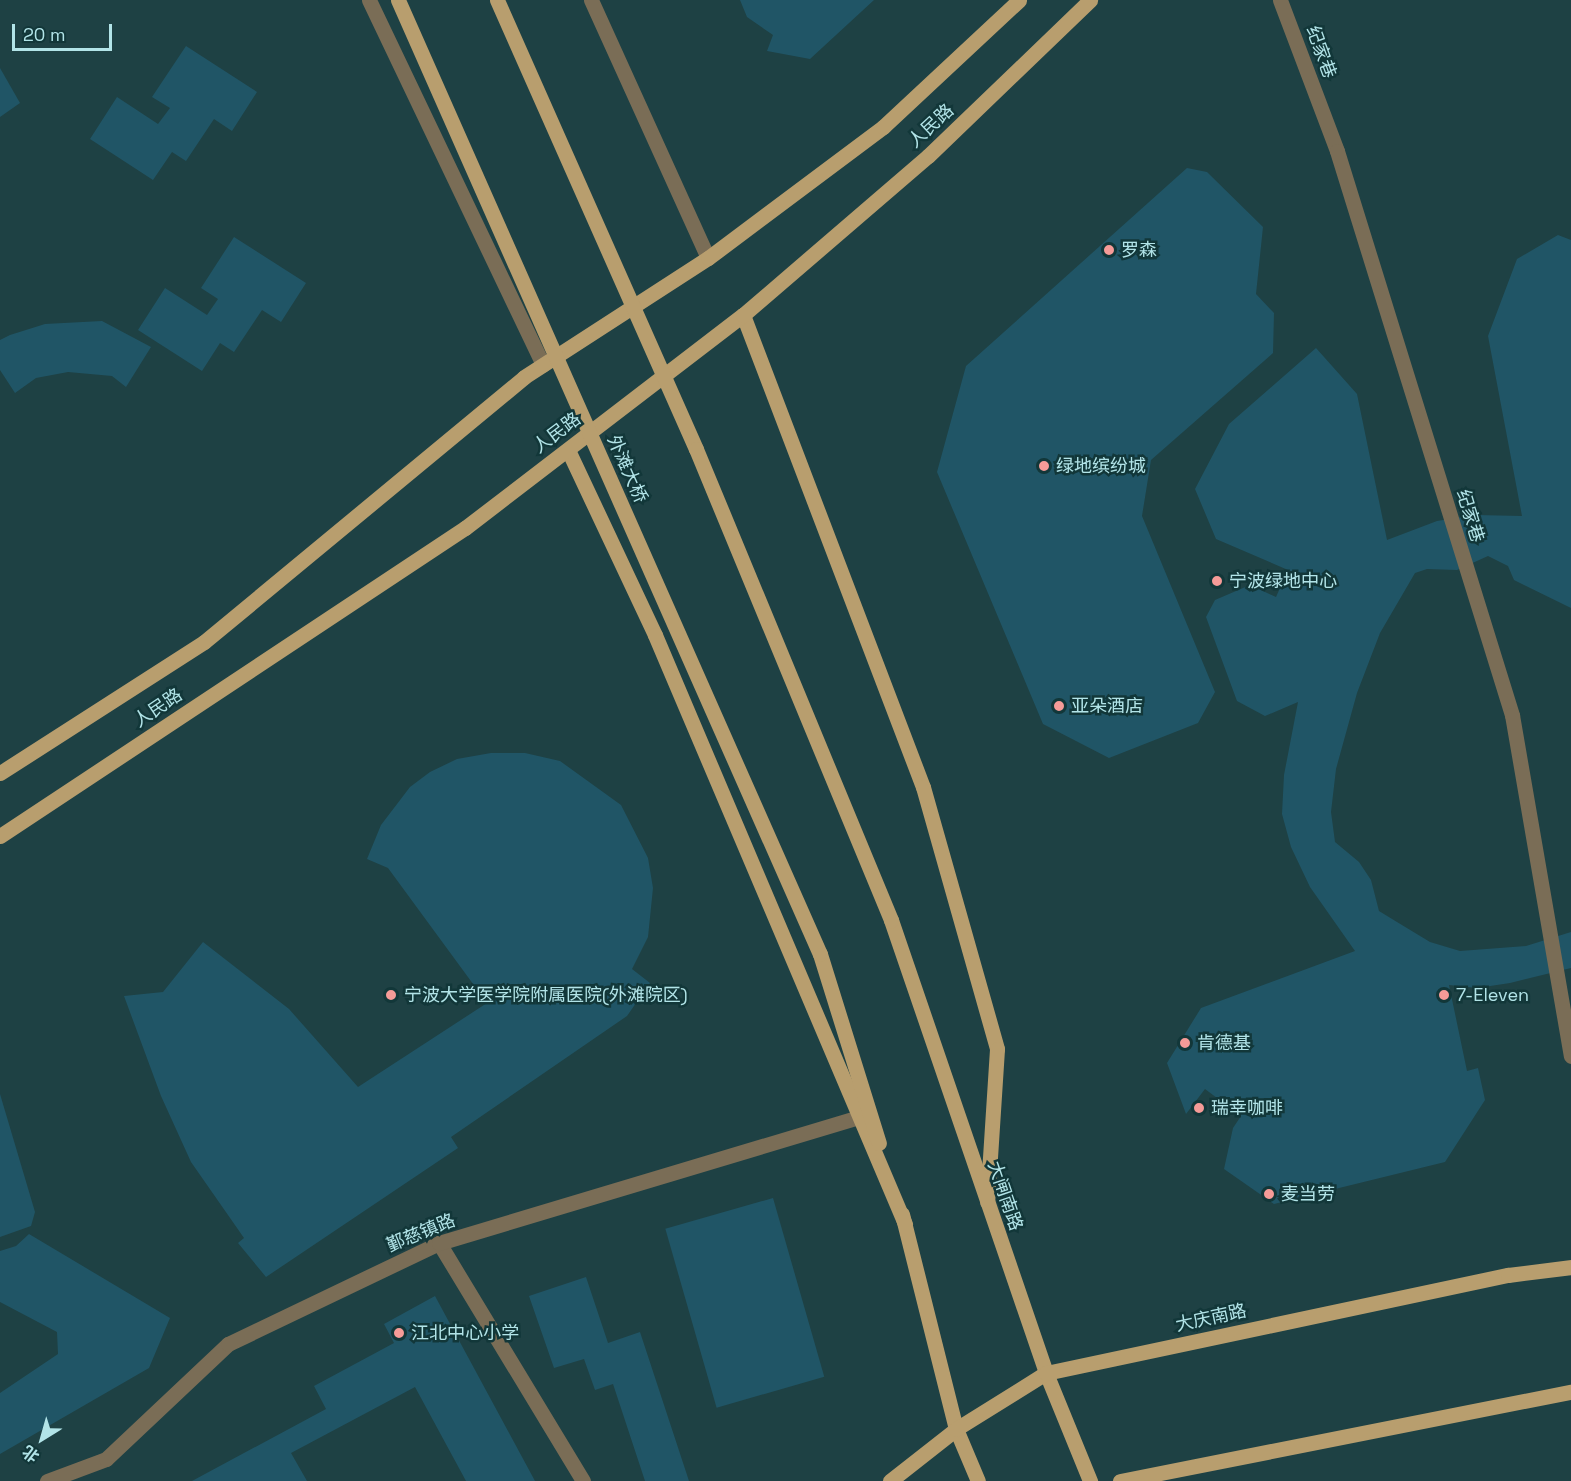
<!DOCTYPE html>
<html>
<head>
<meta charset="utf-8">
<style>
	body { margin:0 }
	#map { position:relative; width:1571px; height:1481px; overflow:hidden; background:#1e4144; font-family:"Space Grotesk","Noto Sans SC",sans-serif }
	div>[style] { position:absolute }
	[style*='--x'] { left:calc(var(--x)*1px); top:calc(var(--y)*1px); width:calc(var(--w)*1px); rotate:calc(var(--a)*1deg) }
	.building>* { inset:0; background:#205566; transform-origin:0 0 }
	.minor>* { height:15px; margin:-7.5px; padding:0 7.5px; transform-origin:7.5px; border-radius:7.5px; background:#7a6d56 }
	.major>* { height:15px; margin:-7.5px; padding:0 7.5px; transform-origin:7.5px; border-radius:7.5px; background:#b89e6e }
	.major-bridge>* { height:15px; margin:-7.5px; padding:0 7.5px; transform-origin:7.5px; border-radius:7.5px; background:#b89e6e }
	.dots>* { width:16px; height:16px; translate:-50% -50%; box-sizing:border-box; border:3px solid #123739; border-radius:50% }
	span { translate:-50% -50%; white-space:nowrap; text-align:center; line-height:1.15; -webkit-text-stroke:5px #123739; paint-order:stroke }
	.street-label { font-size:18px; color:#b2e4e8 }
	.poi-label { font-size:18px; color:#b2e4e8 }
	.left { translate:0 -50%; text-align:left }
	.north { position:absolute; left:12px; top:1409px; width:60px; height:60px; -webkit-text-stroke:4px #123739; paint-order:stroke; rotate:217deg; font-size:16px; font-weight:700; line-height:24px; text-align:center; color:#b2e4e8 }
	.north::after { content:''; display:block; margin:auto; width:21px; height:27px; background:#b2e4e8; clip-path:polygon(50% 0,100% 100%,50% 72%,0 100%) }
	.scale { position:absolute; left:12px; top:24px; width:100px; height:27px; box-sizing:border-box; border:3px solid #b2e4e8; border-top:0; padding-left:8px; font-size:18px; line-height:21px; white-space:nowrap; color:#b2e4e8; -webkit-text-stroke:4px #123739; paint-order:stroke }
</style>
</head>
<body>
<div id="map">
	<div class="building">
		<i style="clip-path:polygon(740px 0,874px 0,810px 59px,767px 51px,773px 35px,747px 17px)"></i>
		<i style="clip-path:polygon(186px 46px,257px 92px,232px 131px,214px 119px,186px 161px,172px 152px,153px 180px,90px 139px,117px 97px,158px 124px,170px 108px,152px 97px)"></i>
		<i style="clip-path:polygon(0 68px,20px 103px,0 117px)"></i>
		<i style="clip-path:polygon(1187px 168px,1207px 172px,1263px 227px,1256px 294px,1274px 313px,1273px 353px,1151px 460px,1142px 516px,1215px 692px,1198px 723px,1109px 758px,1043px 724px,937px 472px,966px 366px)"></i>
		<i style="clip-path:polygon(1558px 235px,1571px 240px,1571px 608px,1514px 580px,1508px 566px,1488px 556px,1457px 570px,1427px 569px,1415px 573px,1380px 633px,1357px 693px,1336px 769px,1331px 812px,1335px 842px,1359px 862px,1371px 880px,1379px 911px,1397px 922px,1430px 942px,1460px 951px,1526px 946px,1571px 932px,1571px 968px,1510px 983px,1477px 988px,1449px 985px,1467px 1071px,1478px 1068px,1485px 1100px,1445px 1162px,1274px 1204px,1224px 1169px,1233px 1128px,1241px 1116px,1205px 1089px,1186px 1114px,1167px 1063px,1201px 1008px,1355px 951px,1310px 887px,1291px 847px,1282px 814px,1284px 775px,1298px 702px,1265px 716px,1237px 701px,1206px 617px,1215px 600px,1250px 585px,1276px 597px,1288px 570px,1216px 539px,1195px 489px,1229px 424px,1316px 348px,1357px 394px,1387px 540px,1437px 521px,1475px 515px,1522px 516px,1488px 336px,1517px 259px)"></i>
		<i style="clip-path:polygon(234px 237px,306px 283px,281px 322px,262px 310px,234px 352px,220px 343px,202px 371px,138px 330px,165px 288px,207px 315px,218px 299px,201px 288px)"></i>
		<i style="clip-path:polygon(102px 321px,151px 347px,126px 387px,112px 376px,68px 372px,36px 378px,15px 393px,0 370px,0 340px,10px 335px,45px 324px)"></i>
		<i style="clip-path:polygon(491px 753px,525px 753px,560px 761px,621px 805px,648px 858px,653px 888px,648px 937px,632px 969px,650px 983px,627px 1016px,451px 1137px,458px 1148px,266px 1277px,238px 1243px,244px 1238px,191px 1162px,161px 1096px,124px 996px,163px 992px,203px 942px,289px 1009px,358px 1087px,487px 1003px,388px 868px,367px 859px,381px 825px,410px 787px,430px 772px,457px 759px)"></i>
		<i style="clip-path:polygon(0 1094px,35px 1212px,31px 1226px,0 1237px)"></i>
		<i style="left:773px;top:1198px;width:186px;height:112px;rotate:74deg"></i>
		<i style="clip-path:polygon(29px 1234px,170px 1318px,149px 1368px,0 1454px,0 1393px,58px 1354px,57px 1332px,0 1302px,0 1251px,16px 1246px)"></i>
		<i style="clip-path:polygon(586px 1277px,608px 1343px,640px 1332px,689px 1481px,645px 1481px,613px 1384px,595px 1390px,584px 1359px,554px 1368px,529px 1296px)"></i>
		<i style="clip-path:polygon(435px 1296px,535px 1481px,466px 1481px,415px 1387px,291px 1453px,307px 1481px,192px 1481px,326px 1409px,314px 1386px,394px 1343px,384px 1324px)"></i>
	</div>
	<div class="minor">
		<i style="--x:369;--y:0;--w:404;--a:64.5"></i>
		<i style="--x:591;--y:0;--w:283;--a:65.6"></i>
		<i style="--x:1280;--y:0;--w:161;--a:69.3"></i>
		<i style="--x:1337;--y:151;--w:591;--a:72.76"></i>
		<i style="--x:1512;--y:715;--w:346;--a:80.2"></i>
		<i style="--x:439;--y:1243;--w:278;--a:58.8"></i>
		<i style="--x:47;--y:1481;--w:63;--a:-20.4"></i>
		<i style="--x:106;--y:1459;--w:168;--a:-43.3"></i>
		<i style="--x:228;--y:1344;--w:234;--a:-25.6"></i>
		<i style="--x:439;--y:1243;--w:438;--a:-16.7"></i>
	</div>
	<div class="major">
		<i style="--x:743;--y:315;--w:505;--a:69.13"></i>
		<i style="--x:923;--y:787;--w:272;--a:74.2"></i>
		<i style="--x:997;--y:1049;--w:153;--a:93.7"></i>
		<i style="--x:568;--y:450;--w:204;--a:64.8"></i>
		<i style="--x:655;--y:635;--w:640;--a:67"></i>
		<i style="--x:0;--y:773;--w:242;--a:-32.7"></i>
		<i style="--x:204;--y:642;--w:415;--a:-39.6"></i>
		<i style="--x:524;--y:377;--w:219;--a:-32.9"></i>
		<i style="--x:708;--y:258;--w:219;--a:-36.8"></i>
		<i style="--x:883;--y:127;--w:186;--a:-43"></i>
		<i style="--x:0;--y:836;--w:558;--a:-33.52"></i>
		<i style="--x:465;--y:528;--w:350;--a:-37.5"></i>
		<i style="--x:743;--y:315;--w:244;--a:-40.7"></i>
		<i style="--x:928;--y:156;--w:225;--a:-43.9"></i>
		<i style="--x:891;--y:920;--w:479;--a:71.1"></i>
		<i style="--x:1046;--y:1373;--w:117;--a:67.8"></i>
		<i style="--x:820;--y:954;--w:198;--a:72.7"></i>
		<i style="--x:902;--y:1214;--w:222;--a:75.9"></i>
		<i style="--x:956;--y:1429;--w:56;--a:67.1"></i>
		<i style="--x:890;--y:1481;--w:84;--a:-38.2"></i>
		<i style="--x:956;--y:1429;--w:106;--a:-31.9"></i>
		<i style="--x:1046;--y:1373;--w:472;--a:-12"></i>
		<i style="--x:1508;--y:1275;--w:64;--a:-7.2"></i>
		<i style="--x:1120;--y:1481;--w:460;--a:-11.2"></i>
	</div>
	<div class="major-bridge">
		<i style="--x:398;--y:0;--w:1043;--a:66.14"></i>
		<i style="--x:497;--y:0;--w:491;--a:66.1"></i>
		<i style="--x:696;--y:449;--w:510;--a:67.51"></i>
	</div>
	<div class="dots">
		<i style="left:1109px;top:250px;background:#f59b98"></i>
		<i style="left:1044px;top:466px;background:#f59b98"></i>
		<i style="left:1217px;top:581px;background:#f59b98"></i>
		<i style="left:1059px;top:706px;background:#f59b98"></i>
		<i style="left:391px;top:995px;background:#f59b98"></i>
		<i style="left:1444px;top:995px;background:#f59b98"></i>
		<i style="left:1185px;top:1043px;background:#f59b98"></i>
		<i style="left:1199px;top:1108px;background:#f59b98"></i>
		<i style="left:1269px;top:1194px;background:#f59b98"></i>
		<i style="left:399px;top:1333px;background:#f59b98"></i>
	</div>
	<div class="street-label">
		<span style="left:1321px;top:52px;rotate:70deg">纪家巷</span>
		<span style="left:931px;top:126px;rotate:-43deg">人民路</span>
		<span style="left:557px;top:433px;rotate:-37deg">人民路</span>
		<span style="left:627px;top:469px;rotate:66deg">外滩大桥</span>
		<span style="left:1470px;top:516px;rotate:73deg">纪家巷</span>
		<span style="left:158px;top:708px;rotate:-34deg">人民路</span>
		<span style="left:1005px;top:1196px;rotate:71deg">大闸南路</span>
		<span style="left:421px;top:1233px;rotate:-22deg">鄞慈镇路</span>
		<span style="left:1211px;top:1318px;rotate:-12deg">大庆南路</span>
	</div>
	<div class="poi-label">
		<span class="left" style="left:1121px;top:250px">罗森</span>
		<span class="left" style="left:1056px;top:466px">绿地缤纷城</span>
		<span class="left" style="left:1229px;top:581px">宁波绿地中心</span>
		<span class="left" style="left:1071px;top:706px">亚朵酒店</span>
		<span class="left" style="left:404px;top:995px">宁波大学医学院附属医院(外滩院区)</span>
		<span class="left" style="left:1456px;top:995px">7-Eleven</span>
		<span class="left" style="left:1197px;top:1043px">肯德基</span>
		<span class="left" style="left:1211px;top:1108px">瑞幸咖啡</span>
		<span class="left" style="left:1281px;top:1194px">麦当劳</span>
		<span class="left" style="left:411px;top:1333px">江北中心小学</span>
	</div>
	<div class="north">北</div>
	<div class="scale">20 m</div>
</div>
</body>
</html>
